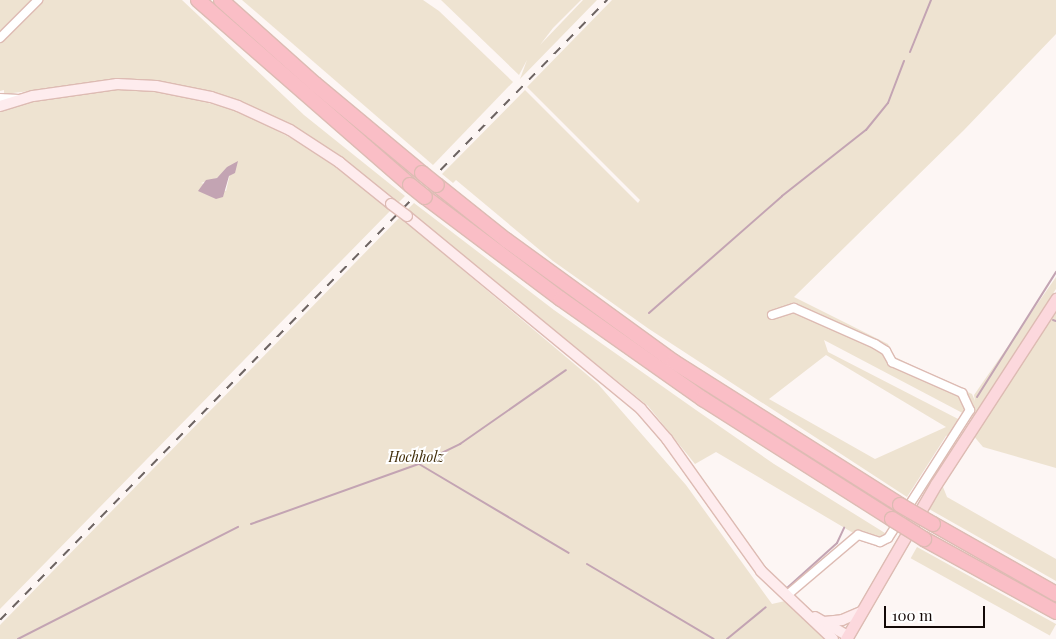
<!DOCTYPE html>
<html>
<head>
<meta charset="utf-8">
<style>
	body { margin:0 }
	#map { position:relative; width:1056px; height:639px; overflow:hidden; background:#fdf6f4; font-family:"Playfair Display",serif }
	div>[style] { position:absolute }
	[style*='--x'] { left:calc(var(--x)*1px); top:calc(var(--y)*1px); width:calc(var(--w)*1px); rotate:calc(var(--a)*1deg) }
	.green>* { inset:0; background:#eee3d1; transform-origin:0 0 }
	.water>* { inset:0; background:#c3a4b3 }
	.stream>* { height:2px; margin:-1px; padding:0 1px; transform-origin:1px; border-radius:1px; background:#c3a4b3 }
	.roads { filter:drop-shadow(1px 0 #ddbbb3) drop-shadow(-1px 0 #ddbbb3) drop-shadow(0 1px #ddbbb3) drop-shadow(0 -1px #ddbbb3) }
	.street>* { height:8px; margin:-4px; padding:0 4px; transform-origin:4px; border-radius:4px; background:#fff }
	.secondary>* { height:10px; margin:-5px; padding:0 5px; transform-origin:5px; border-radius:5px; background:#feecee }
	.primary>* { height:11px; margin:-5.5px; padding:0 5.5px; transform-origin:5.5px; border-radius:5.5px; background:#fcd8dd }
	.highway>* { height:14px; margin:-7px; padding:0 7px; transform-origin:7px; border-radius:7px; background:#fabec6 }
	.rail>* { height:2px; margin-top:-1px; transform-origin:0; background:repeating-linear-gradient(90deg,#6d6462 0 9px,transparent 0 18px) }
	.bridges { filter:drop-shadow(1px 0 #ddbbb3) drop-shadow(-1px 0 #ddbbb3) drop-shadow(0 1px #ddbbb3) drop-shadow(0 -1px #ddbbb3) }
	.secondary-bridge>* { height:10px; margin:-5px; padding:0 5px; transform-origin:5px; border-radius:5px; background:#feecee }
	.highway-bridge>* { height:14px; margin:-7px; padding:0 7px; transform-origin:7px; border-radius:7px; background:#fabec6 }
	span { translate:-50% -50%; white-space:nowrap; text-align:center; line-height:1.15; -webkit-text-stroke:4px #fff; paint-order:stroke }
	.park-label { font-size:14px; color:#402d08; font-style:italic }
	.scale { position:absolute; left:884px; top:606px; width:101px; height:22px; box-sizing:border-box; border:2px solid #130907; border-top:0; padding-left:6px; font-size:15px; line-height:18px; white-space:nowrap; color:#130907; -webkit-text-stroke:4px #fff; paint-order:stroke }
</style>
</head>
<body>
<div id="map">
	<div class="green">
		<i style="clip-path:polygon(0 0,182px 0,304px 115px,405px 196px,398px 203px,265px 114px,117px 81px,4px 94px,4px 90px,0 91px)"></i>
		<i style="clip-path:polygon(242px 0,423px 0,439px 11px,513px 82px,433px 165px)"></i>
		<i style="clip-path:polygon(441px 0,581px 0,553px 28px,540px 45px,583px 0,597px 0,520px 79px,527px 60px,519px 75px)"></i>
		<i style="clip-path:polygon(evenodd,612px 0,1056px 0,1056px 34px,964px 130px,794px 297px,888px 344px,895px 357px,972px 394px,975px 401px,974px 395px,1056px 277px,1056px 289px,972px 418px,824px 340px,828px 352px,962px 421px,953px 433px,946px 436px,907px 497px,649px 329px,553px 261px,456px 180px,453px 183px,442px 174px,525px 90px,638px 203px,640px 200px,527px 87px,612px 0,826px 355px,946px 427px,875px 459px,769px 399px,826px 355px)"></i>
		<i style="clip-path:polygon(evenodd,117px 88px,155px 90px,237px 110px,312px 149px,391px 210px,0 609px,0 110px,50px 94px,117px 88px,232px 165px,226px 191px,201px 183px,217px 178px,232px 165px)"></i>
		<i style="clip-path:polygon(414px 203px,554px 310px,696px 410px,774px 464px,893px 538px,881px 546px,860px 537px,716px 452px,695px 464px,648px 406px,407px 210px)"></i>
		<i style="clip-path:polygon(400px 217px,598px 384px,686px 485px,772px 604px,785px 601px,827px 639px,0 639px,0 625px)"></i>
		<i style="clip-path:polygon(1056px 313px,1056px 468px,983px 447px,972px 434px)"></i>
		<i style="clip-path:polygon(943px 487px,947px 497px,1056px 559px,1056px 581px,929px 509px)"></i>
		<i style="left:917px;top:547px;width:159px;height:13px;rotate:29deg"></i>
	</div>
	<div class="water">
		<i style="clip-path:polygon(238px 161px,235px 173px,229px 176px,223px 197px,216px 199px,198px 191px,206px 180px,217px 178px,227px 167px)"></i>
	</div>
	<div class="stream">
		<i style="--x:910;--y:52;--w:56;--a:-68"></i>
		<i style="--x:649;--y:313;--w:177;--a:-41.3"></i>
		<i style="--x:782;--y:196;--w:107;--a:-38.2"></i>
		<i style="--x:866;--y:130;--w:35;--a:-51"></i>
		<i style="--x:888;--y:103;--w:45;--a:-69.1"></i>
		<i style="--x:1053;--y:320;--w:3;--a:18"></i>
		<i style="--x:977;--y:397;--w:148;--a:-57.7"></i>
		<i style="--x:419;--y:464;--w:174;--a:30.7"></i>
		<i style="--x:251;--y:524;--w:178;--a:-19.7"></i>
		<i style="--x:419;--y:464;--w:46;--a:-26"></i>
		<i style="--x:460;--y:444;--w:129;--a:-34.9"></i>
		<i style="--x:587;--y:564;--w:147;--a:30.6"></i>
		<i style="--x:787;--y:588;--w:67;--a:-42"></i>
		<i style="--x:837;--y:543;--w:17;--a:-65"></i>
		<i style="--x:18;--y:639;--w:247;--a:-27"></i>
		<i style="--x:727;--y:639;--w:50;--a:-39.4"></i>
	</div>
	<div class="roads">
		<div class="street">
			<i style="--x:0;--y:38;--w:54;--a:-45"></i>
			<i style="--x:0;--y:98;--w:19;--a:3"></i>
			<i style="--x:772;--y:315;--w:23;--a:-18"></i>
			<i style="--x:794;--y:308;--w:89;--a:24"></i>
			<i style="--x:875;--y:344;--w:13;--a:32"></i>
			<i style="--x:886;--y:351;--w:13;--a:61"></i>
			<i style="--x:892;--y:362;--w:77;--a:23.9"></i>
			<i style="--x:962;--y:393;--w:19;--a:65"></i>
			<i style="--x:970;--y:410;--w:152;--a:122.6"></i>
			<i style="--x:888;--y:538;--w:9;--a:153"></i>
			<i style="--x:880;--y:542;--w:23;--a:-162"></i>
			<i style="--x:858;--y:535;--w:94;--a:139.7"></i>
		</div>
		<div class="secondary">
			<i style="--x:0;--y:106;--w:34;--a:-17"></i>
			<i style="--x:33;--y:96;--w:85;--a:-8.1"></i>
			<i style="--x:117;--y:84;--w:39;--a:3"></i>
			<i style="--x:156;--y:86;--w:56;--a:11.3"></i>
			<i style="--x:211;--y:97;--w:28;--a:18"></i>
			<i style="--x:238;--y:106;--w:57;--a:24.8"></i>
			<i style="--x:290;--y:130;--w:59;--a:33.1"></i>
			<i style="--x:339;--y:162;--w:67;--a:38.9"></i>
			<i style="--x:407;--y:216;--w:303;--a:39.5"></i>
			<i style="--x:641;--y:409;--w:40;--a:49"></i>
			<i style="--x:667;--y:439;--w:162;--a:54.5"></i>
			<i style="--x:761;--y:571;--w:99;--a:43.4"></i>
			<i style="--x:815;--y:617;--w:38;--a:30"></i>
			<i style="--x:824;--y:622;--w:18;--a:-6"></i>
			<i style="--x:842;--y:620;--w:21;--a:-23"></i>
		</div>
		<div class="primary">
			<i style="--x:846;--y:639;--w:179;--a:-59.9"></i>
			<i style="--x:936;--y:484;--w:221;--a:-57"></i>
		</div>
		<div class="highway">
			<i style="--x:198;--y:0;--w:281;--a:41.1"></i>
			<i style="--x:221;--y:0;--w:126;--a:41.8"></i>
			<i style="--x:315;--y:84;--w:139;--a:39.8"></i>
			<i style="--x:437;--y:185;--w:88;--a:38.6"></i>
			<i style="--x:506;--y:240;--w:208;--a:36"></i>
			<i style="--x:674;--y:362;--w:267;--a:32.3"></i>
			<i style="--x:425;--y:197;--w:170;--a:36.9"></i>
			<i style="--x:561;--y:299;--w:174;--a:35.2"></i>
			<i style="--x:703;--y:399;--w:224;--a:32.4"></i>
			<i style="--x:933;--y:524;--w:142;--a:29.6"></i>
			<i style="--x:924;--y:539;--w:151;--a:28.9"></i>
		</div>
	</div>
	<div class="rail">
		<i style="--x:0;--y:620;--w:868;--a:-45.61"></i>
	</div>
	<div class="bridges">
		<div class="secondary-bridge">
			<i style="--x:391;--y:204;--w:20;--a:37"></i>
		</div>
		<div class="highway-bridge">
			<i style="--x:422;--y:173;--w:19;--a:39"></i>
			<i style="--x:410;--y:185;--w:19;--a:39"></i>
			<i style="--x:900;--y:505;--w:38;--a:30"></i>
			<i style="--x:892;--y:519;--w:38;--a:32"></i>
		</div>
	</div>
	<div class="park-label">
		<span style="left:416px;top:457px">Hochholz</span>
	</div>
	<div class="scale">100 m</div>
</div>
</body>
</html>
